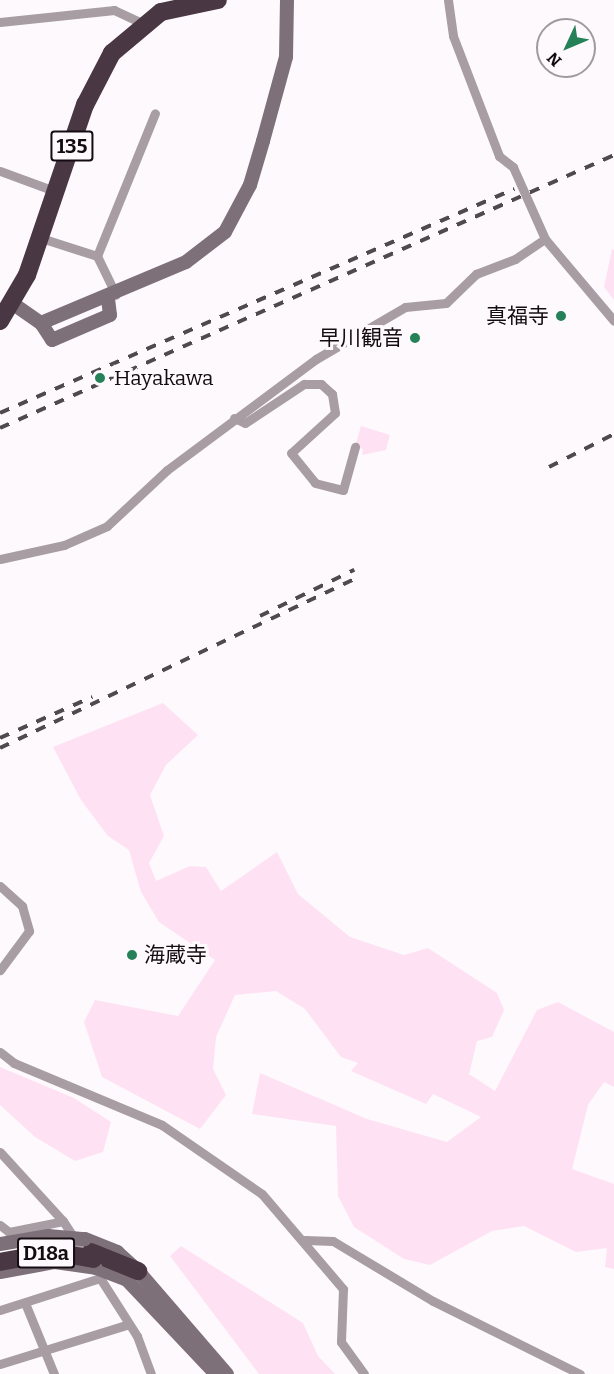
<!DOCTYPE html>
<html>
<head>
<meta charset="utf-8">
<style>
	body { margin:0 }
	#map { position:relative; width:614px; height:1374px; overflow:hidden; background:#fef9fc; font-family:Bitter,"Noto Sans JP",serif }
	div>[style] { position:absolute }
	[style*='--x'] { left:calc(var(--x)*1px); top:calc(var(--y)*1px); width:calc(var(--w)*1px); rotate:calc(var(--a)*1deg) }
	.green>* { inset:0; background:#fee2f4 }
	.street>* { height:9px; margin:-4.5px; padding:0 4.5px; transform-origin:4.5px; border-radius:4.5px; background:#a79da3 }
	.secondary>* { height:14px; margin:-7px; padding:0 7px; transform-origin:7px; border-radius:7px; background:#7e7079 }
	.highway>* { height:18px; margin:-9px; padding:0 9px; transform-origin:9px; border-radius:9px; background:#493743 }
	.rail>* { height:4px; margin-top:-2px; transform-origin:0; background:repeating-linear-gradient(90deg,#50494e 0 10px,transparent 0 20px) }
	.secondary-bridge>* { height:14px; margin:-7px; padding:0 7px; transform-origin:7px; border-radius:7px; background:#7e7079 }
	.highway-bridge>* { height:18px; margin:-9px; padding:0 9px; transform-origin:9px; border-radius:9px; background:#493743 }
	.dots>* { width:16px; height:16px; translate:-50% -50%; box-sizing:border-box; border:3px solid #fef9fc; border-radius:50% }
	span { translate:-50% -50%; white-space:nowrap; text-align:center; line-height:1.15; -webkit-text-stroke:6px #fef9fc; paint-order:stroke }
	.shield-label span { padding:2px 4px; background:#fef9fc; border:2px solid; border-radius:4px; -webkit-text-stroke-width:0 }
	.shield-label { font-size:20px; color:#140c11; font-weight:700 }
	.poi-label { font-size:21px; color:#140c11 }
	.right { translate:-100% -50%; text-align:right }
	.left { translate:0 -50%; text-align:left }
	.north { position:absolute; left:536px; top:18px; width:60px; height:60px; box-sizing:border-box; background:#fef9fc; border:2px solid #a09a9e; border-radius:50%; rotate:226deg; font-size:16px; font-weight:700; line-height:24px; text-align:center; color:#140c11 }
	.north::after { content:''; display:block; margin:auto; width:21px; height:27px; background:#248158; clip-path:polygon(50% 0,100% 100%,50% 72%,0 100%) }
</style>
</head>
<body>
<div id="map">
	<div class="green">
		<i style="clip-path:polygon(612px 249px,614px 250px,614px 300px,604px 287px)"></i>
		<i style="clip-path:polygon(361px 426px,390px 435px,386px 450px,362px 455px,363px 449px,355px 447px)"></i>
		<i style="clip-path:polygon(163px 703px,198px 735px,166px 765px,150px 795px,164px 836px,149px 863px,156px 881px,190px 866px,206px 867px,221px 891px,277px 852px,298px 894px,350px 937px,404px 955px,428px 948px,497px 993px,504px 1010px,492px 1037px,477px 1041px,469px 1074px,495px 1091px,537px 1010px,558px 1002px,614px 1032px,614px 1087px,604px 1082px,588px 1105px,572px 1169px,614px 1184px,614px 1269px,605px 1267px,607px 1248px,576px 1252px,524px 1226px,492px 1231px,430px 1265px,404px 1259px,354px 1227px,338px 1196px,336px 1126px,252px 1114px,260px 1073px,367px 1119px,447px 1142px,481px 1117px,433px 1094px,426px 1104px,351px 1071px,358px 1063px,341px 1057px,305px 1009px,276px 991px,235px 995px,216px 1037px,213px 1069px,226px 1095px,200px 1129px,102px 1077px,84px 1022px,95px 1000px,178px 1016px,215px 960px,159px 922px,141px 892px,129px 850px,108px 836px,81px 800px,53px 747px)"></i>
		<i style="clip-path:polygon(0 1067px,74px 1098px,111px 1122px,103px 1152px,75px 1161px,35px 1137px,0 1105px)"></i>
		<i style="clip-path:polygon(181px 1246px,303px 1323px,318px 1356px,335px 1374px,259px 1374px,170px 1256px)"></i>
	</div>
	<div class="street">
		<i style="--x:448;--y:0;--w:36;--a:82"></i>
		<i style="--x:453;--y:36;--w:129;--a:69"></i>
		<i style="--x:499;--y:156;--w:18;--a:38"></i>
		<i style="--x:513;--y:167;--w:79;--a:66"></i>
		<i style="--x:545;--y:239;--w:107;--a:49.9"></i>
		<i style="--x:0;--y:22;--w:115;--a:-6"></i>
		<i style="--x:114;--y:10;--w:31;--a:25"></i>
		<i style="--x:0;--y:171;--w:61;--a:20.2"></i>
		<i style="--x:41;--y:238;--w:59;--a:17.8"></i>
		<i style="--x:97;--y:256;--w:154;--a:-67.9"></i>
		<i style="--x:97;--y:256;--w:43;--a:64"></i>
		<i style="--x:234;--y:418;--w:12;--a:24"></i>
		<i style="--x:245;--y:423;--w:71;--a:-33.5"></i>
		<i style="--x:304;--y:384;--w:17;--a:0"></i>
		<i style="--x:321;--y:384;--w:15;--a:42"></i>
		<i style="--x:332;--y:394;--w:19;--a:81"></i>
		<i style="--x:335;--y:413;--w:59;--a:137.7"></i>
		<i style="--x:291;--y:453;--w:38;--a:51"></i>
		<i style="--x:315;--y:483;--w:29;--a:14"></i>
		<i style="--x:343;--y:490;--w:45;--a:-74.4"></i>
		<i style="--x:0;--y:559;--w:66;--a:-12.3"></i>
		<i style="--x:64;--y:545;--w:47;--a:-23.8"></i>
		<i style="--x:107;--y:526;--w:82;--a:-43"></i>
		<i style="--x:167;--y:470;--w:186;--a:-36.7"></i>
		<i style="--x:316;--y:359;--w:103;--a:-30.3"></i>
		<i style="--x:405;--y:307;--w:41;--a:-5.6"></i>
		<i style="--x:446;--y:303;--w:42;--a:-44"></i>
		<i style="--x:476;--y:274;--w:42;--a:-21"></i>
		<i style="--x:515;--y:259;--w:36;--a:-34"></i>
		<i style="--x:0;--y:886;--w:30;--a:42"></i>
		<i style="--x:22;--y:906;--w:26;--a:74"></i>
		<i style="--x:29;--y:931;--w:49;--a:126.6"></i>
		<i style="--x:0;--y:1052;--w:18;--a:38"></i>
		<i style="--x:14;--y:1063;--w:160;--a:22.7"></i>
		<i style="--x:162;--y:1125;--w:121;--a:34.6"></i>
		<i style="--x:262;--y:1194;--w:125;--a:49.5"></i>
		<i style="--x:343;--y:1289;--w:53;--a:92.2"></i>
		<i style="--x:341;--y:1342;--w:39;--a:54"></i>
		<i style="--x:0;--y:1152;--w:93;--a:47.6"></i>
		<i style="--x:0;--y:1225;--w:11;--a:38"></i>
		<i style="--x:9;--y:1232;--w:55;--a:-11.5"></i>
		<i style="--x:63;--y:1221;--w:42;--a:56.7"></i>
		<i style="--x:305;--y:1240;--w:28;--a:2"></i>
		<i style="--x:333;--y:1241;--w:117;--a:31"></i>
		<i style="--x:433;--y:1301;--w:164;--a:26.4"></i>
		<i style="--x:25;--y:1303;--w:77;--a:67.8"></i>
		<i style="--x:0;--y:1310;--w:105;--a:-17.7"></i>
		<i style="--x:100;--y:1278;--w:69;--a:57.5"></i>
		<i style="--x:137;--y:1336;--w:40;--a:69.8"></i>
		<i style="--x:0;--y:1364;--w:135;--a:-17.2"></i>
	</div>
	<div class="secondary">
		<i style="--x:12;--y:303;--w:35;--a:35"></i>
		<i style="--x:41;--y:323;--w:20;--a:57"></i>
		<i style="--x:52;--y:340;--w:63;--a:-23.3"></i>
		<i style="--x:110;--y:315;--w:17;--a:-97"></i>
		<i style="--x:41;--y:323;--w:157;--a:-22.8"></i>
		<i style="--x:186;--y:262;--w:49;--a:-37.6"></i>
		<i style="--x:225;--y:232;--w:53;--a:-62"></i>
		<i style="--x:250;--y:185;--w:46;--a:-73.5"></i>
		<i style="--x:263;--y:141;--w:87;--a:-74.7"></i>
		<i style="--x:286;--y:57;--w:57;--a:-89"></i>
		<i style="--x:85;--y:1239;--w:35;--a:22"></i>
		<i style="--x:117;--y:1252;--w:28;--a:42"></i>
		<i style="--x:138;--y:1271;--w:136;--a:49.2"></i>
		<i style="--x:96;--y:1268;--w:33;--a:21"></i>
		<i style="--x:127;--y:1280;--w:129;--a:46.6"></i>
	</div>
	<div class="highway">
		<i style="--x:0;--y:321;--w:53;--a:-59.6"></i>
		<i style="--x:27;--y:275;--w:180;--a:-71.2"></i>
		<i style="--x:85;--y:105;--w:59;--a:-62.6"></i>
		<i style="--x:112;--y:53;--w:64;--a:-39.9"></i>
		<i style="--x:161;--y:12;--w:58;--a:-11.9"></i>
		<i style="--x:91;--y:1252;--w:51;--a:22"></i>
	</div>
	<div class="rail">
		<i style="--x:0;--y:413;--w:561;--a:-23.55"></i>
		<i style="--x:0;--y:428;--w:672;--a:-23.97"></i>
		<i style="--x:549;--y:467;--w:73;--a:-26.9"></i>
		<i style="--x:260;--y:616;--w:105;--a:-26.1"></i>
		<i style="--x:0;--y:738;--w:101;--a:-24"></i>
		<i style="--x:0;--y:748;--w:395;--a:-25.5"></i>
	</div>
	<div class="secondary-bridge">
		<i style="--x:0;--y:1244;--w:49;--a:-9.5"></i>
		<i style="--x:48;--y:1236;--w:37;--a:5"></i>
		<i style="--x:0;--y:1272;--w:56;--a:-10.3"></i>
		<i style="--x:55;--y:1262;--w:41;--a:8.3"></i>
	</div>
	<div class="highway-bridge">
		<i style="--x:0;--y:1262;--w:55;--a:-10.5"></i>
		<i style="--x:54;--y:1252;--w:40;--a:10"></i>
	</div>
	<div class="dots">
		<i style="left:561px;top:316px;background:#248158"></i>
		<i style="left:415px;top:338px;background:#248158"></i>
		<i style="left:100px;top:378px;background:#248158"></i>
		<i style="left:132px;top:955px;background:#248158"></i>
	</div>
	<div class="shield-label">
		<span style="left:72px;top:146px">135</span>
		<span style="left:46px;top:1253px">D18a</span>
	</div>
	<div class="poi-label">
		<span class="right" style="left:549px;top:316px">真福寺</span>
		<span class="right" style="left:403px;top:338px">早川観音</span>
		<span class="left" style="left:114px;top:378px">Hayakawa</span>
		<span class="left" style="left:144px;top:955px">海蔵寺</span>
	</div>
	<div class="north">N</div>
</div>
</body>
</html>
